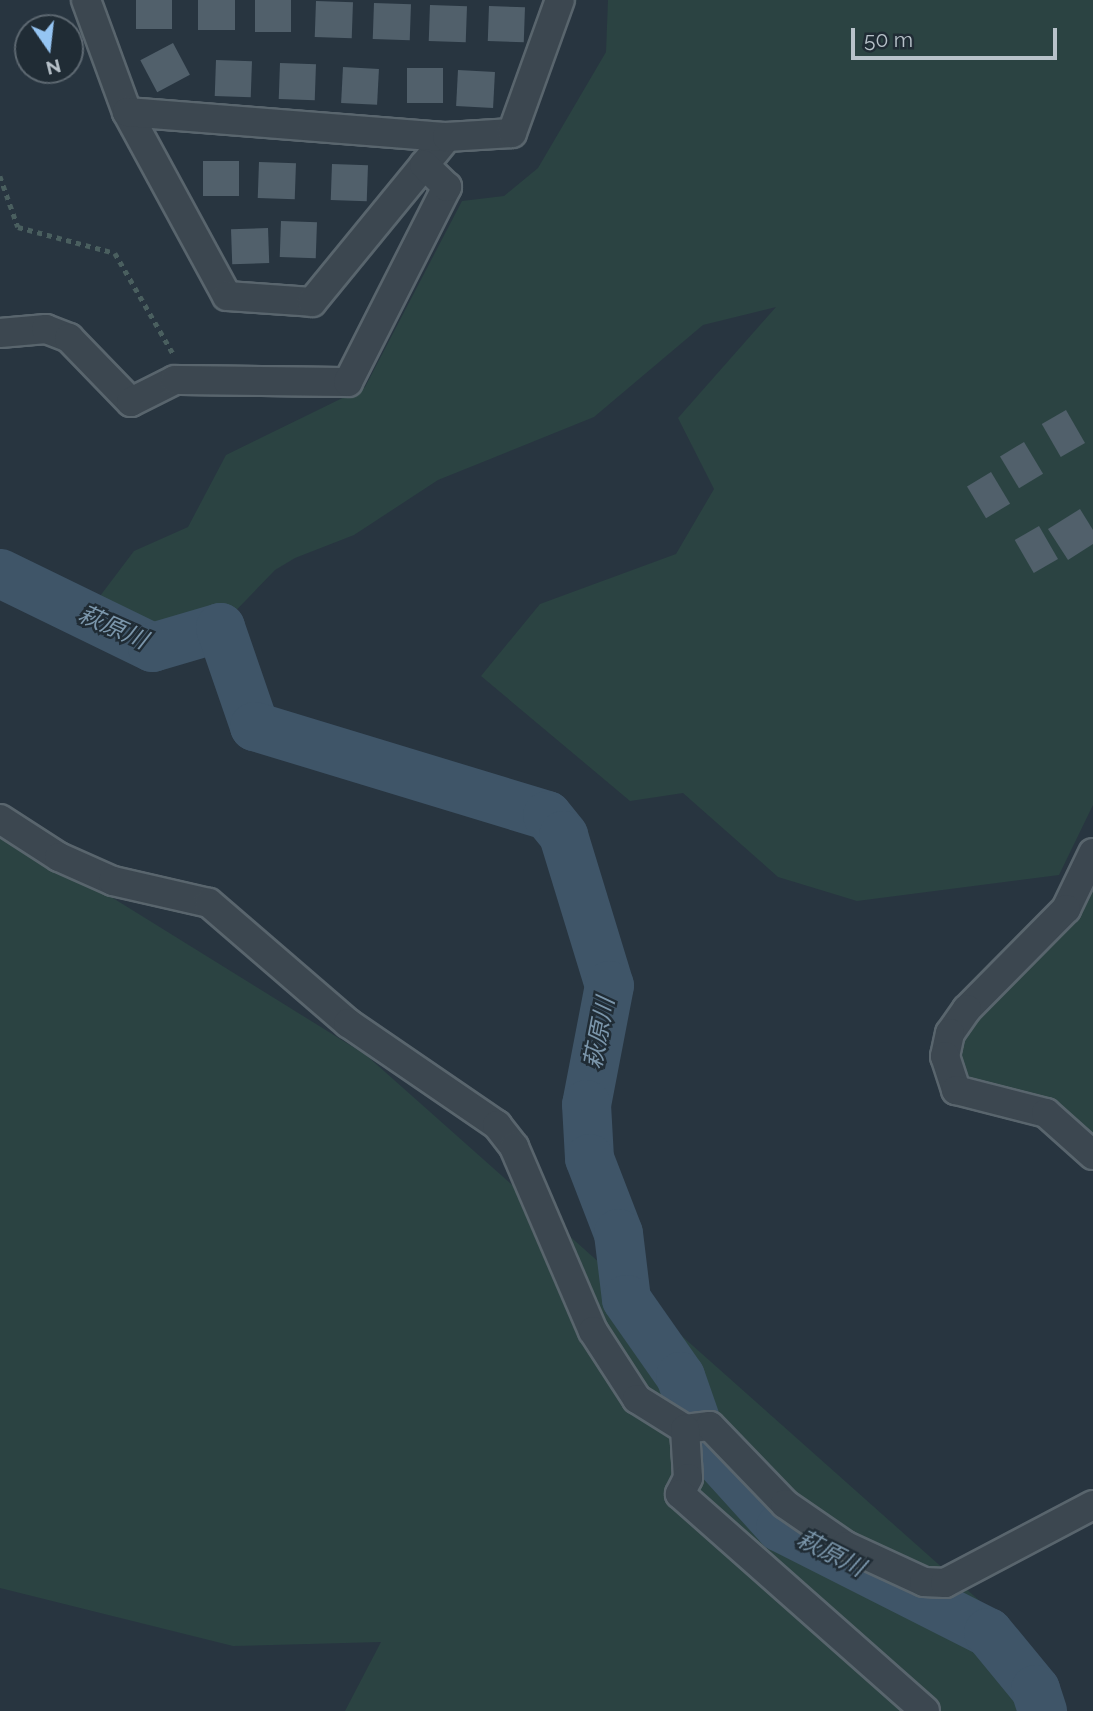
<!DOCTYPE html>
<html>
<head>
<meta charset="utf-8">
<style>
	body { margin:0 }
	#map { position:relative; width:1093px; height:1711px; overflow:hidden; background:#283540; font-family:Raleway,"Noto Sans JP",sans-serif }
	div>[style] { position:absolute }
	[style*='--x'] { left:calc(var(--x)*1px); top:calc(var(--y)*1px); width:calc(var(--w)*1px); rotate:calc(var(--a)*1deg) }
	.green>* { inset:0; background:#2b4342 }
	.river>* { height:49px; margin:-24.5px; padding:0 24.5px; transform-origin:24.5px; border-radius:24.5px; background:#3f5568 }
	.building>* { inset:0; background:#51606b; transform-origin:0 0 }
	.path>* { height:4.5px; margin-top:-2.25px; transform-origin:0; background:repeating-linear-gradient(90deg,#4a5f5f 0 5px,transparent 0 10px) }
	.roads { filter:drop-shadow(2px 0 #59656d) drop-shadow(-2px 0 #59656d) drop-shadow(0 2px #59656d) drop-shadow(0 -2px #59656d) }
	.minor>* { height:28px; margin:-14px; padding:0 14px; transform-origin:14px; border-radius:14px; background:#3c4750 }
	span { translate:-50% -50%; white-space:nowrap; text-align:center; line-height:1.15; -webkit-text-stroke:5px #202c35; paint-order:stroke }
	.water-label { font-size:24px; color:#7b96ab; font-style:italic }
	.north { position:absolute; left:14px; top:14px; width:70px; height:70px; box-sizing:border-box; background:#202c35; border:2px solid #5d6871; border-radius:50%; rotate:166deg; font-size:19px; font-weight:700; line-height:28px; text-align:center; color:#b8c2ca }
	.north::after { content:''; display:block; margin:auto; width:24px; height:32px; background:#95c5f3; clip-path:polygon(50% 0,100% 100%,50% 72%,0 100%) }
	.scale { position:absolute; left:851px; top:28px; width:206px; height:32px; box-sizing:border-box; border:4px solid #b8c2ca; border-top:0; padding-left:9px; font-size:21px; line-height:24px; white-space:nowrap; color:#b8c2ca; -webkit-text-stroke:5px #202c35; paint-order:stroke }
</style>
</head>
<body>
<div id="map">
	<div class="green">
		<i style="clip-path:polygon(608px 0,1093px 0,1093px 805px,1059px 875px,857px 901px,778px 877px,683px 793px,630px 801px,481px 676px,540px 604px,676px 554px,714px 489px,678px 418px,776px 307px,703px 325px,594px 417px,438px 480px,354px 535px,295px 558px,275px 570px,220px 627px,149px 641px,91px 608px,134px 551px,188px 527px,226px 455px,365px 387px,462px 201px,504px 196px,538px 168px,606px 52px)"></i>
		<i style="clip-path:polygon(0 828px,366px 1055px,982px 1603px,1061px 1711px,345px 1711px,381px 1642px,233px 1646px,0 1588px)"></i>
		<i style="clip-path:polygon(1093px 882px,1093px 1134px,1047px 1101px,974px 1084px,961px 1063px,960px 1035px)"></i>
	</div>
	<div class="river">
		<i style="--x:0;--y:573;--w:169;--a:26"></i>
		<i style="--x:152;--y:647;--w:71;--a:-16.4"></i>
		<i style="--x:220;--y:627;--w:105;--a:71"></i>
		<i style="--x:254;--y:726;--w:306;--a:16.9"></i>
		<i style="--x:547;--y:815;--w:26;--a:51"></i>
		<i style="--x:563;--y:835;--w:157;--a:73"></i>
		<i style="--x:609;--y:985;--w:121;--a:100.9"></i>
		<i style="--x:586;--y:1104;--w:54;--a:86.8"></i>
		<i style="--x:589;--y:1158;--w:80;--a:68.9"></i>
		<i style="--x:618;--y:1233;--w:66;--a:83.1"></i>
		<i style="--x:626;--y:1299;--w:94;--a:55"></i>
		<i style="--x:680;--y:1376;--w:70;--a:70.8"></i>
		<i style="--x:703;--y:1442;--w:115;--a:47.8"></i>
		<i style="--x:780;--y:1527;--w:233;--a:26.8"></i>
		<i style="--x:988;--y:1632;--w:74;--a:50.5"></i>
		<i style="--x:1035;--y:1689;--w:23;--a:72"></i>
	</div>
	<div class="building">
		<i style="left:136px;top:0;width:36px;height:29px"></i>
		<i style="left:198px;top:0;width:37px;height:30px"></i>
		<i style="left:255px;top:0;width:36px;height:32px"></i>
		<i style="left:316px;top:1px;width:37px;height:36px;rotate:2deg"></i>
		<i style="left:374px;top:3px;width:37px;height:36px;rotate:2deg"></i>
		<i style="left:430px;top:5px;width:37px;height:36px;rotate:2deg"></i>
		<i style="left:489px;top:6px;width:36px;height:35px;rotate:2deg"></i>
		<i style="left:173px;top:43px;width:36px;height:37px;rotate:62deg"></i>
		<i style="left:216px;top:60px;width:36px;height:36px;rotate:2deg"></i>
		<i style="left:280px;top:63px;width:36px;height:36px;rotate:2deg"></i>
		<i style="left:343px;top:67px;width:36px;height:36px;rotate:3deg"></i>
		<i style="left:407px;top:68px;width:36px;height:35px"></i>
		<i style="left:458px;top:70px;width:37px;height:36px;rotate:3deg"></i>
		<i style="left:203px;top:161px;width:36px;height:35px"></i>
		<i style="left:259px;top:162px;width:37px;height:36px;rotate:2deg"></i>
		<i style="left:332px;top:164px;width:36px;height:36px;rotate:2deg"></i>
		<i style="left:281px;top:221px;width:36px;height:36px;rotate:2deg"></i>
		<i style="left:268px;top:228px;width:35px;height:37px;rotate:88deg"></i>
		<i style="left:1066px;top:410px;width:38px;height:28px;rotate:60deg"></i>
		<i style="left:1024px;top:442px;width:37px;height:28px;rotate:59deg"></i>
		<i style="left:991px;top:472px;width:37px;height:28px;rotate:59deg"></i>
		<i style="clip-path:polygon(1080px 509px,1093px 530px,1093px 544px,1068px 560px,1048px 529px)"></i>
		<i style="left:1039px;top:526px;width:38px;height:28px;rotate:60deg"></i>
	</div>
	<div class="path">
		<i style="--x:0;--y:176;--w:54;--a:70.6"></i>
		<i style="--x:18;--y:227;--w:100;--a:15"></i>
		<i style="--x:115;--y:253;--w:118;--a:60"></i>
	</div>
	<div class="roads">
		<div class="minor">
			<i style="--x:86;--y:0;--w:119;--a:69.9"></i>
			<i style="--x:127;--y:112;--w:209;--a:61.5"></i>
			<i style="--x:227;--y:296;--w:85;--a:4"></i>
			<i style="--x:312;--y:302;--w:213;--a:-50.7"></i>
			<i style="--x:127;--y:112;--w:321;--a:4.5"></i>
			<i style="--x:447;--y:137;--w:65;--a:-3.5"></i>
			<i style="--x:512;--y:133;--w:141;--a:-70.2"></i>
			<i style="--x:0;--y:333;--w:46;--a:-5"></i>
			<i style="--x:46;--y:329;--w:25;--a:21"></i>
			<i style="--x:69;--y:338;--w:89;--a:45.9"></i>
			<i style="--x:131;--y:402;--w:49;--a:-26.6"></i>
			<i style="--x:175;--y:380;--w:173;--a:0.7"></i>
			<i style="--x:348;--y:382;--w:219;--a:-63.1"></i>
			<i style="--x:447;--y:187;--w:32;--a:-136"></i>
			<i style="--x:0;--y:819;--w:70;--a:32.8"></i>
			<i style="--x:59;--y:857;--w:59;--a:24"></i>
			<i style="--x:113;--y:881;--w:98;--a:12.9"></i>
			<i style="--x:209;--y:903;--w:184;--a:40.8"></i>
			<i style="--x:348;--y:1023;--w:181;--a:34.4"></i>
			<i style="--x:497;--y:1125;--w:28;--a:52"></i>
			<i style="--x:514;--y:1147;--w:200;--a:66.8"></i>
			<i style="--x:593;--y:1331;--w:81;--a:57.1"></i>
			<i style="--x:637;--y:1399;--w:57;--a:32"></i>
			<i style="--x:685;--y:1429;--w:25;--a:-7"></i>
			<i style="--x:710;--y:1426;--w:108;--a:46.1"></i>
			<i style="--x:785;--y:1504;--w:74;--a:34.5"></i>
			<i style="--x:846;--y:1546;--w:86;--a:24.8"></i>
			<i style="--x:924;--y:1582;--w:21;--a:3"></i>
			<i style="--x:945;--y:1583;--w:167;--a:-27.8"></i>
			<i style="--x:1093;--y:853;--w:62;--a:115.7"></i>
			<i style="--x:1066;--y:909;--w:141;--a:134.7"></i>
			<i style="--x:967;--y:1009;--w:29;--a:125"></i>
			<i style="--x:950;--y:1033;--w:24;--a:102"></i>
			<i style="--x:945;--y:1056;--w:36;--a:72"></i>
			<i style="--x:956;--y:1090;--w:93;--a:14.3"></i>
			<i style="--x:1046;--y:1113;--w:63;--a:41.8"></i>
			<i style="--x:685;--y:1429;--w:49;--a:86.5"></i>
			<i style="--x:688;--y:1478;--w:18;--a:117"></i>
			<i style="--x:680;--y:1494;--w:327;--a:41.5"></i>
		</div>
	</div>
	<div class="water-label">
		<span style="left:113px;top:627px;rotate:24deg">萩原川</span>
		<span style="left:599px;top:1033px;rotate:-79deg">萩原川</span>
		<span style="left:831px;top:1553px;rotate:27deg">萩原川</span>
	</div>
	<div class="north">N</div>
	<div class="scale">50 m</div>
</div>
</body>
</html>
